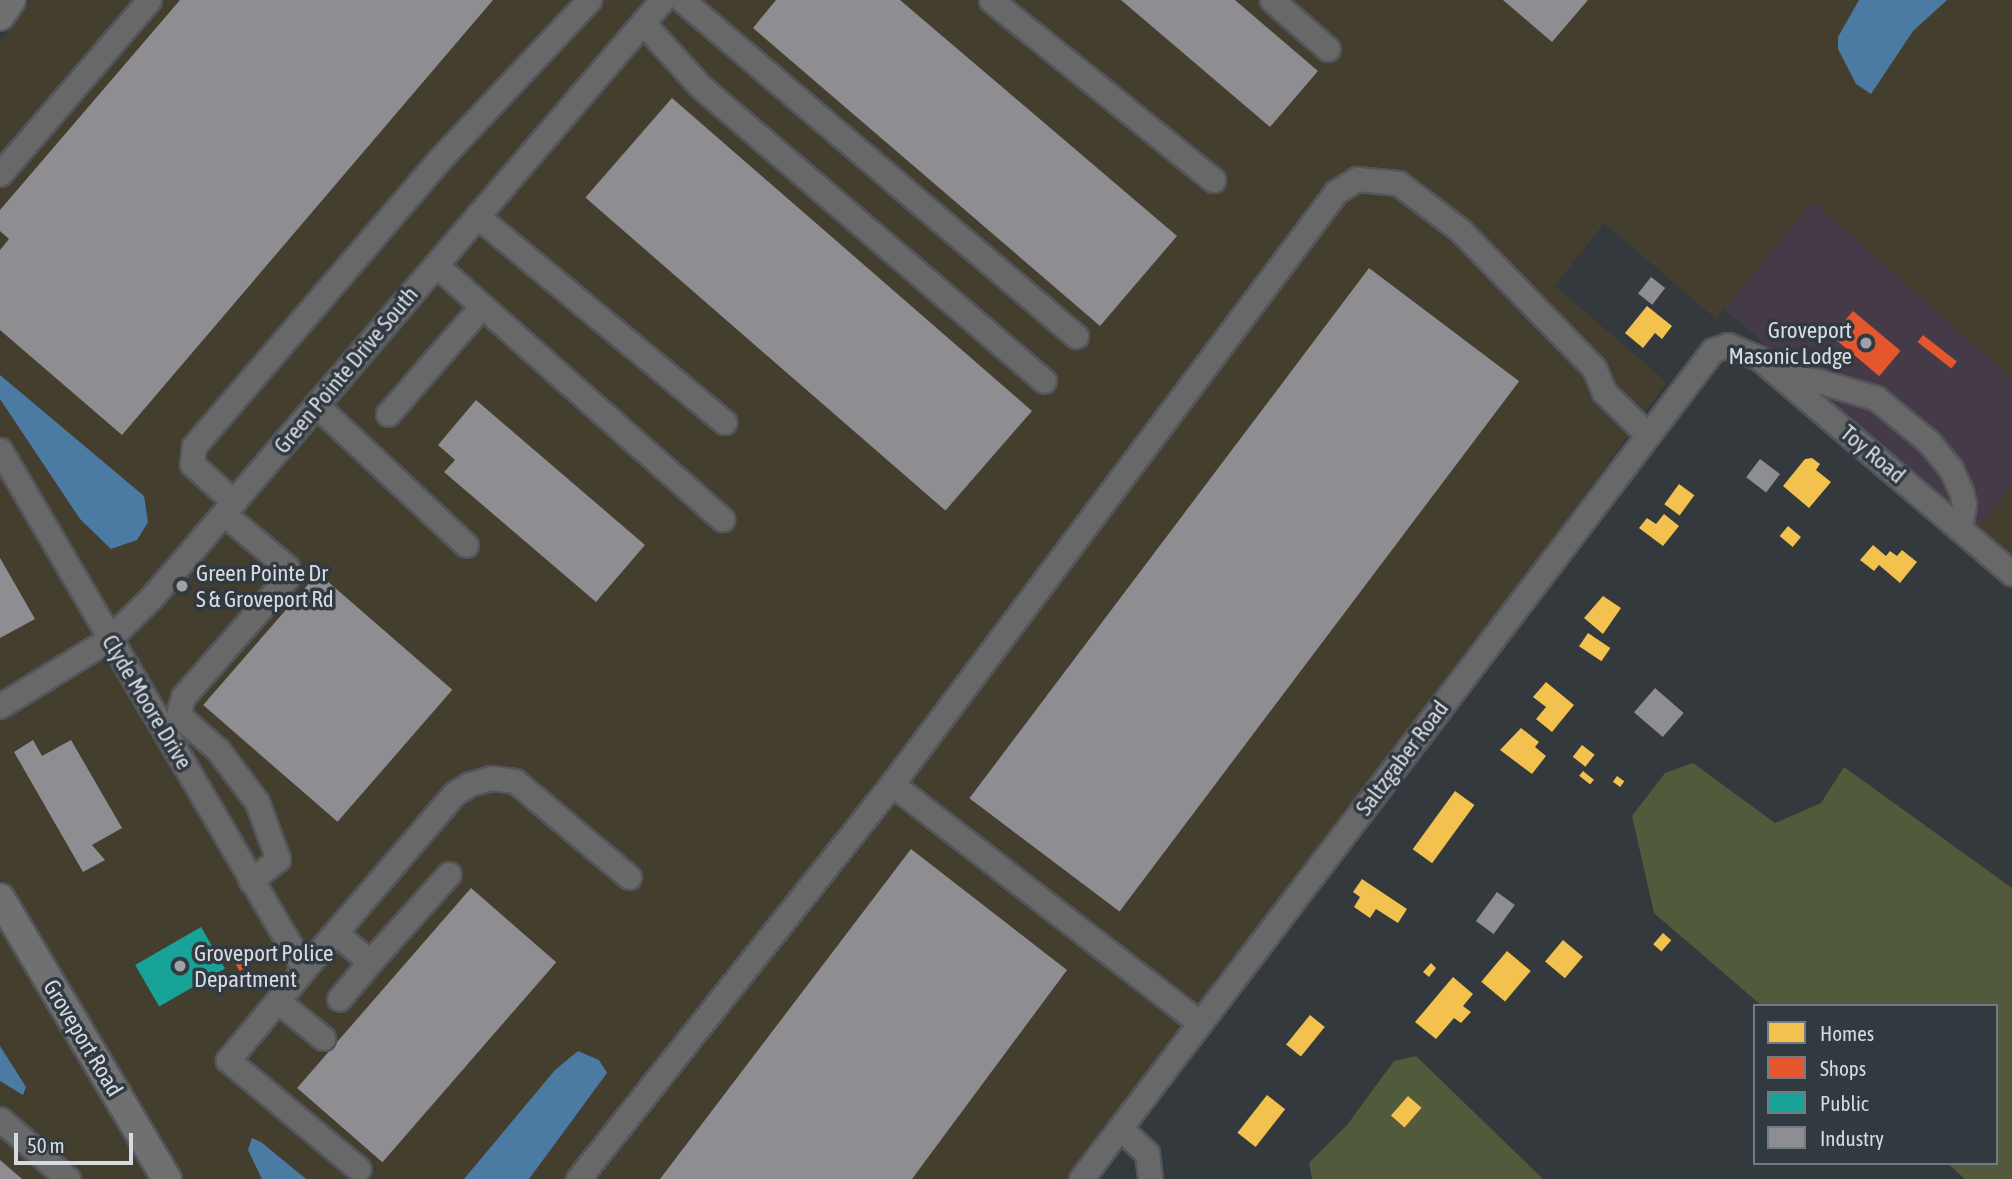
<!DOCTYPE html>
<html>
<head>
<meta charset="utf-8">
<style>
	body { margin:0 }
	#map { position:relative; width:2012px; height:1179px; overflow:hidden; background:#34393e; font-family:"Asap Condensed",sans-serif }
	div>[style] { position:absolute }
	[style*='--x'] { left:calc(var(--x)*1px); top:calc(var(--y)*1px); width:calc(var(--w)*1px); rotate:calc(var(--a)*1deg) }
	.commercial>* { inset:0; background:#453a47 }
	.industrial>* { inset:0; background:#443e2f }
	.green>* { inset:0; background:#515a3a }
	.water>* { inset:0; background:#4b7ba3 }
	.homes>* { inset:0; background:#f2c14e; transform-origin:0 0 }
	.shops>* { inset:0; background:#e4572e; transform-origin:0 0 }
	.public>* { inset:0; background:#17a398; transform-origin:0 0 }
	.industry>* { inset:0; background:#8d8d92; transform-origin:0 0 }
	.roads { filter:drop-shadow(2px 0 #52565b) drop-shadow(-2px 0 #52565b) drop-shadow(0 2px #52565b) drop-shadow(0 -2px #52565b) }
	.minor>* { height:23px; margin:-11.5px; padding:0 11.5px; transform-origin:11.5px; border-radius:11.5px; background:#696868 }
	.major>* { height:28px; margin:-14px; padding:0 14px; transform-origin:14px; border-radius:14px; background:#717071 }
	.dots>* { width:19px; height:19px; translate:-50% -50%; box-sizing:border-box; border:4px solid #313941; border-radius:50% }
	span { translate:-50% -50%; white-space:nowrap; text-align:center; line-height:1.15; -webkit-text-stroke:7px #313941; paint-order:stroke }
	.poi-label { font-size:23px; color:#d7dbe1 }
	.right { translate:-100% -50%; text-align:right }
	.left { translate:0 -50%; text-align:left }
	.street-label { font-size:23px; color:#d7dbe1 }
	.legend { position:absolute; left:1753px; top:1004px; width:245px; height:161px; box-sizing:border-box; background:#313941; border:2px solid #737a81; margin:0; padding:9px 12px; list-style:none; font-size:21px; color:#d7dbe1 }
	.legend li { display:flex; align-items:center; gap:14px; height:35px }
	.legend b { width:35px; border:2px solid #737a81 }
	.scale { position:absolute; left:14px; top:1133px; width:119px; height:32px; box-sizing:border-box; border:4px solid #d7dbe1; border-top:0; padding-left:9px; font-size:21px; line-height:24px; white-space:nowrap; color:#d7dbe1; -webkit-text-stroke:5px #313941; paint-order:stroke }
</style>
</head>
<body>
<div id="map">
	<div class="commercial">
		<i style="clip-path:polygon(1812px 201px,2012px 379px,2012px 486px,1978px 527px,1724px 309px)"></i>
	</div>
	<div class="industrial">
		<i style="clip-path:polygon(30px 0,2012px 0,2012px 379px,1813px 201px,1716px 319px,1604px 223px,1555px 286px,1667px 382px,1200px 1023px,1078px 1179px,0 1179px,0 43px)"></i>
		<i style="clip-path:polygon(2012px 486px,2012px 556px,1978px 527px)"></i>
	</div>
	<div class="green">
		<i style="clip-path:polygon(1693px 763px,1775px 823px,1821px 803px,1844px 767px,2012px 888px,2012px 1179px,1965px 1179px,1947px 1163px,1996px 1163px,1996px 1006px,1762px 1006px,1654px 913px,1632px 816px,1665px 773px)"></i>
		<i style="clip-path:polygon(1416px 1056px,1543px 1179px,1312px 1179px,1309px 1163px,1347px 1125px,1394px 1061px)"></i>
	</div>
	<div class="water">
		<i style="clip-path:polygon(1859px 0,1947px 0,1913px 31px,1871px 94px,1856px 84px,1838px 49px,1838px 37px)"></i>
		<i style="clip-path:polygon(0 375px,144px 496px,148px 522px,137px 540px,111px 549px,80px 519px,0 399px)"></i>
		<i style="clip-path:polygon(0 1046px,26px 1087px,23px 1095px,0 1081px)"></i>
		<i style="clip-path:polygon(578px 1051px,599px 1060px,607px 1073px,529px 1179px,464px 1179px,555px 1070px)"></i>
		<i style="clip-path:polygon(252px 1138px,261px 1142px,306px 1179px,262px 1179px,248px 1150px)"></i>
	</div>
	<div class="homes">
		<i style="clip-path:polygon(1647px 306px,1672px 326px,1662px 339px,1655px 333px,1643px 348px,1625px 333px)"></i>
		<i style="clip-path:polygon(1812px 458px,1820px 464px,1816px 470px,1831px 482px,1809px 508px,1783px 486px,1805px 459px)"></i>
		<i style="left:1679px;top:484px;width:19px;height:25px;rotate:36deg"></i>
		<i style="clip-path:polygon(1664px 514px,1679px 526px,1663px 546px,1639px 528px,1647px 518px,1656px 524px)"></i>
		<i style="left:1788px;top:526px;width:17px;height:13px;rotate:40deg"></i>
		<i style="clip-path:polygon(1873px 545px,1886px 556px,1890px 551px,1897px 556px,1902px 550px,1917px 562px,1900px 583px,1879px 565px,1874px 571px,1860px 560px)"></i>
		<i style="clip-path:polygon(1603px 596px,1621px 608px,1603px 634px,1584px 618px)"></i>
		<i style="left:1588px;top:633px;width:27px;height:16px;rotate:34deg"></i>
		<i style="clip-path:polygon(1546px 682px,1574px 705px,1552px 732px,1536px 719px,1546px 707px,1533px 697px)"></i>
		<i style="clip-path:polygon(1521px 728px,1539px 742px,1535px 747px,1546px 756px,1532px 774px,1500px 750px)"></i>
		<i style="left:1582px;top:745px;width:16px;height:15px;rotate:38deg"></i>
		<i style="left:1583px;top:771px;width:14px;height:6px;rotate:39deg"></i>
		<i style="left:1617px;top:776px;width:9px;height:7px;rotate:36deg"></i>
		<i style="left:1455px;top:791px;width:24px;height:72px;rotate:36deg"></i>
		<i style="clip-path:polygon(1362px 879px,1407px 909px,1398px 923px,1376px 909px,1370px 918px,1354px 907px,1360px 897px,1353px 892px)"></i>
		<i style="left:1663px;top:933px;width:11px;height:15px;rotate:41deg"></i>
		<i style="left:1563px;top:940px;width:26px;height:28px;rotate:40deg"></i>
		<i style="left:1507px;top:951px;width:31px;height:40px;rotate:40deg"></i>
		<i style="clip-path:polygon(1431px 963px,1436px 968px,1429px 977px,1423px 972px)"></i>
		<i style="clip-path:polygon(1453px 977px,1473px 994px,1463px 1006px,1471px 1012px,1461px 1023px,1454px 1018px,1436px 1039px,1415px 1022px)"></i>
		<i style="left:1310px;top:1015px;width:19px;height:38px;rotate:39deg"></i>
		<i style="left:1267px;top:1095px;width:23px;height:48px;rotate:38deg"></i>
		<i style="left:1408px;top:1096px;width:18px;height:26px;rotate:41deg"></i>
	</div>
	<div class="shops">
		<i style="left:1853px;top:311px;width:62px;height:33px;rotate:40deg"></i>
		<i style="left:1923px;top:335px;width:43px;height:9px;rotate:38deg"></i>
		<i style="left:246px;top:958px;width:8px;height:12px;rotate:60deg"></i>
	</div>
	<div class="public">
		<i style="left:201px;top:927px;width:48px;height:76px;rotate:60deg"></i>
	</div>
	<div class="industry">
		<i style="clip-path:polygon(180px 0,493px 0,122px 435px,0 330px,0 250px,9px 239px,0 231px,0 210px)"></i>
		<i style="clip-path:polygon(776px 0,900px 0,1177px 236px,1100px 326px,753px 28px)"></i>
		<i style="clip-path:polygon(1121px 0,1235px 0,1318px 71px,1270px 127px)"></i>
		<i style="clip-path:polygon(1503px 0,1588px 0,1552px 42px)"></i>
		<i style="left:672px;top:98px;width:477px;height:132px;rotate:41deg"></i>
		<i style="left:1369px;top:268px;width:188px;height:664px;rotate:37deg"></i>
		<i style="left:1651px;top:277px;width:18px;height:21px;rotate:38deg"></i>
		<i style="clip-path:polygon(476px 400px,645px 545px,596px 602px,444px 472px,455px 460px,438px 445px)"></i>
		<i style="left:1760px;top:459px;width:25px;height:23px;rotate:37deg"></i>
		<i style="clip-path:polygon(0 558px,35px 619px,0 638px)"></i>
		<i style="left:318px;top:573px;width:178px;height:175px;rotate:41deg"></i>
		<i style="left:1655px;top:688px;width:38px;height:32px;rotate:41deg"></i>
		<i style="clip-path:polygon(33px 740px,42px 756px,71px 740px,122px 828px,92px 845px,105px 860px,83px 872px,14px 752px)"></i>
		<i style="clip-path:polygon(911px 849px,1067px 970px,912px 1179px,660px 1179px)"></i>
		<i style="left:471px;top:888px;width:113px;height:265px;rotate:41deg"></i>
		<i style="left:1497px;top:892px;width:22px;height:36px;rotate:36deg"></i>
		<i style="clip-path:polygon(0 1160px,22px 1179px,0 1179px)"></i>
	</div>
	<div class="roads">
		<div class="minor">
			<i style="--x:682;--y:0;--w:518;--a:40.46"></i>
			<i style="--x:991;--y:0;--w:286;--a:39"></i>
			<i style="--x:1272;--y:0;--w:74;--a:41.2"></i>
			<i style="--x:643;--y:23;--w:85;--a:47.9"></i>
			<i style="--x:700;--y:86;--w:453;--a:40.6"></i>
			<i style="--x:0;--y:174;--w:229;--a:-49.4"></i>
			<i style="--x:477;--y:216;--w:322;--a:39.8"></i>
			<i style="--x:436;--y:265;--w:383;--a:41.6"></i>
			<i style="--x:1782;--y:376;--w:36;--a:8"></i>
			<i style="--x:1818;--y:381;--w:60;--a:16.3"></i>
			<i style="--x:1876;--y:398;--w:69;--a:39.7"></i>
			<i style="--x:1929;--y:442;--w:35;--a:51"></i>
			<i style="--x:1951;--y:469;--w:24;--a:66"></i>
			<i style="--x:1961;--y:491;--w:13;--a:77"></i>
			<i style="--x:1964;--y:504;--w:25;--a:99"></i>
			<i style="--x:316;--y:405;--w:205;--a:43"></i>
			<i style="--x:388;--y:414;--w:143;--a:-49"></i>
			<i style="--x:0;--y:450;--w:601;--a:59.64"></i>
			<i style="--x:304;--y:969;--w:119;--a:129.9"></i>
			<i style="--x:228;--y:1060;--w:170;--a:39.8"></i>
			<i style="--x:234;--y:502;--w:57;--a:-137.9"></i>
			<i style="--x:192;--y:464;--w:18;--a:-84"></i>
			<i style="--x:194;--y:446;--w:375;--a:-49.4"></i>
			<i style="--x:438;--y:161;--w:221;--a:-46.8"></i>
			<i style="--x:224;--y:514;--w:82;--a:40.1"></i>
			<i style="--x:287;--y:567;--w:11;--a:90"></i>
			<i style="--x:287;--y:578;--w:158;--a:131.2"></i>
			<i style="--x:183;--y:697;--w:19;--a:106"></i>
			<i style="--x:178;--y:715;--w:53;--a:41.2"></i>
			<i style="--x:218;--y:750;--w:65;--a:53.1"></i>
			<i style="--x:257;--y:802;--w:61;--a:69.8"></i>
			<i style="--x:278;--y:859;--w:35;--a:141"></i>
			<i style="--x:0;--y:706;--w:128;--a:-31.6"></i>
			<i style="--x:109;--y:639;--w:60;--a:-44.3"></i>
			<i style="--x:152;--y:597;--w:785;--a:-49.49"></i>
			<i style="--x:336;--y:933;--w:45;--a:40.5"></i>
			<i style="--x:370;--y:962;--w:48;--a:130"></i>
			<i style="--x:370;--y:962;--w:118;--a:-48.1"></i>
			<i style="--x:304;--y:969;--w:232;--a:-49.4"></i>
			<i style="--x:455;--y:793;--w:17;--a:-31"></i>
			<i style="--x:470;--y:784;--w:22;--a:-16"></i>
			<i style="--x:491;--y:778;--w:24;--a:7"></i>
			<i style="--x:515;--y:781;--w:149;--a:40.1"></i>
			<i style="--x:279;--y:1002;--w:57;--a:39.3"></i>
			<i style="--x:1200;--y:1023;--w:390;--a:-142.2"></i>
			<i style="--x:892;--y:784;--w:740;--a:-53.13"></i>
			<i style="--x:1336;--y:192;--w:25;--a:-32"></i>
			<i style="--x:1357;--y:179;--w:41;--a:5.6"></i>
			<i style="--x:1398;--y:183;--w:78;--a:37.2"></i>
			<i style="--x:1460;--y:230;--w:192;--a:45.8"></i>
			<i style="--x:1594;--y:368;--w:26;--a:67"></i>
			<i style="--x:1604;--y:392;--w:59;--a:44.3"></i>
			<i style="--x:0;--y:1119;--w:91;--a:41.4"></i>
			<i style="--x:1120;--y:1128;--w:37;--a:43"></i>
			<i style="--x:1147;--y:1153;--w:26;--a:83"></i>
			<i style="--x:578;--y:1179;--w:505;--a:-51.52"></i>
			<i style="--x:1081;--y:1179;--w:1042;--a:-52.68"></i>
			<i style="--x:1713;--y:350;--w:16;--a:-18"></i>
			<i style="--x:1728;--y:345;--w:34;--a:23"></i>
			<i style="--x:1759;--y:358;--w:332;--a:40.4"></i>
		</div>
		<div class="major">
			<i style="--x:0;--y:16;--w:19;--a:-55"></i>
			<i style="--x:0;--y:898;--w:327;--a:59.3"></i>
		</div>
	</div>
	<div class="dots">
		<i style="left:1866px;top:343px;background:#9ea2a8"></i>
		<i style="left:182px;top:586px;background:#9ea2a8"></i>
		<i style="left:180px;top:966px;background:#9ea2a8"></i>
	</div>
	<div class="poi-label">
		<span class="right" style="left:1852px;top:343px">Groveport<br>Masonic Lodge</span>
		<span class="left" style="left:196px;top:586px">Green Pointe Dr<br>S &amp; Groveport Rd</span>
		<span class="left" style="left:194px;top:966px">Groveport Police<br>Department</span>
	</div>
	<div class="street-label">
		<span style="left:346px;top:370px;rotate:-50deg">Green Pointe Drive South</span>
		<span style="left:1873px;top:454px;rotate:40deg">Toy Road</span>
		<span style="left:147px;top:702px;rotate:59deg">Clyde Moore Drive</span>
		<span style="left:1402px;top:758px;rotate:-53deg">Saltzgaber Road</span>
		<span style="left:83px;top:1038px;rotate:59deg">Groveport Road</span>
	</div>
	<ul class="legend">
	<li><b style="height:19px;background:#f2c14e"></b>Homes</li>
	<li><b style="height:19px;background:#e4572e"></b>Shops</li>
	<li><b style="height:19px;background:#17a398"></b>Public</li>
	<li><b style="height:19px;background:#8d8d92"></b>Industry</li>
	</ul>
	<div class="scale">50 m</div>
</div>
</body>
</html>
